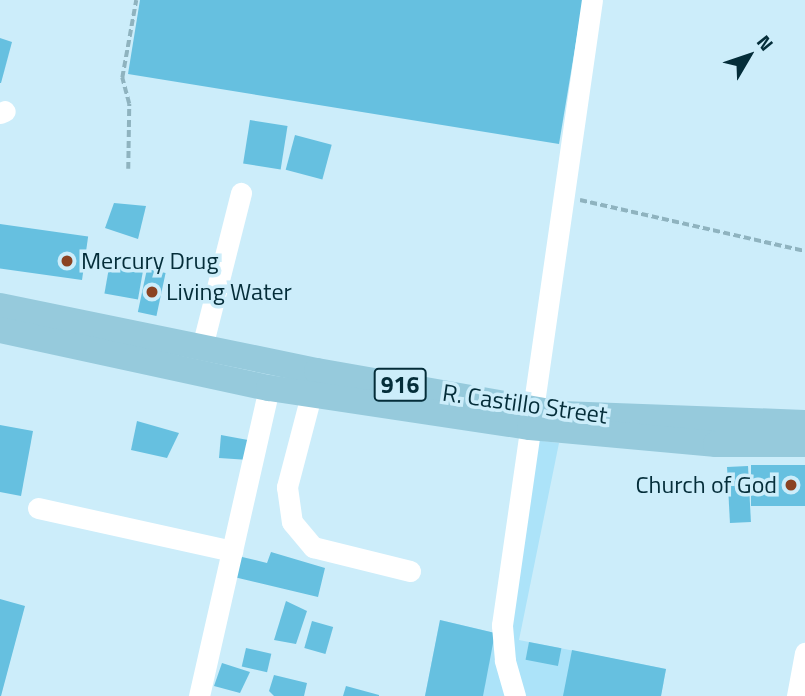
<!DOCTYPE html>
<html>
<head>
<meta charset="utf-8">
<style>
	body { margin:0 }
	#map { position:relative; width:805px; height:696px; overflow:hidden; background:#ccedfa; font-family:"Titillium Web",sans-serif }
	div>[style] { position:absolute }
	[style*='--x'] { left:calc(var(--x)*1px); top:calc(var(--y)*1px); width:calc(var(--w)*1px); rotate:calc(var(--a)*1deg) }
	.built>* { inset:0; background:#ace3f9 }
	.building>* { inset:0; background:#66c0e0; transform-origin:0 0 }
	.path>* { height:3.5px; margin-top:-1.75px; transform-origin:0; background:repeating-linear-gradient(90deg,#8fb3bf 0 7px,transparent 0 10.5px) }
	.minor>* { height:21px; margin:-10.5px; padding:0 10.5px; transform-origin:10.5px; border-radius:10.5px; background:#fff }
	.major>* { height:26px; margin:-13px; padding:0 13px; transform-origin:13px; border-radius:13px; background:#96cadc }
	.dots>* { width:19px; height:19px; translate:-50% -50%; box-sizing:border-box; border:4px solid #ccedfa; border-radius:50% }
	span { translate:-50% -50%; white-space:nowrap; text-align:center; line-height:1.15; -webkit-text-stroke:7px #ccedfa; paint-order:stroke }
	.shield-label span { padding:2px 5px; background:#ccedfa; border:2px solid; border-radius:5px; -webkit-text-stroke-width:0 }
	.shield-label { font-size:23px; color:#042d39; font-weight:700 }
	.poi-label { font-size:24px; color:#042d39 }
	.left { translate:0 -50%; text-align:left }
	.right { translate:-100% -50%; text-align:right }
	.street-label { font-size:24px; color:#042d39 }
	.north { position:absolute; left:714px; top:21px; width:70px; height:70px; -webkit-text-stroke:5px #ccedfa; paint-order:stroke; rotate:51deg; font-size:19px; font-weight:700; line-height:28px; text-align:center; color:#042d39 }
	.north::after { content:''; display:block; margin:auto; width:24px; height:32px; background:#042d39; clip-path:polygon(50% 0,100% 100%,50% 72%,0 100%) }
</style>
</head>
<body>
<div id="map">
	<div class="built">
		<i style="clip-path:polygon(534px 440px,559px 443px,519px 640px,666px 669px,661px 696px,425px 696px,440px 620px,495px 633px)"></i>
	</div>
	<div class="building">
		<i style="clip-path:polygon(140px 0,583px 0,559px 144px,128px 74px)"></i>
		<i style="clip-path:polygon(0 38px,12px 42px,1px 83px,0 83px)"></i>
		<i style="left:250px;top:120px;width:38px;height:44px;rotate:9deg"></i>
		<i style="left:295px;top:135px;width:38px;height:36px;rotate:15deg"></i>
		<i style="clip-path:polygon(114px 203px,146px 206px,138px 239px,105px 228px)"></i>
		<i style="left:0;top:224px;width:89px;height:44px;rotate:8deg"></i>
		<i style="left:110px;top:262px;width:34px;height:32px;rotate:10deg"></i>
		<i style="left:147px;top:269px;width:19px;height:44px;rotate:12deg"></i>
		<i style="clip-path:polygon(137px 421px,179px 433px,167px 458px,131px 450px)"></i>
		<i style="clip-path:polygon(0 425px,33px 431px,21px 496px,0 492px)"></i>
		<i style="clip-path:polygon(221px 435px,248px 440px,249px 460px,219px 458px)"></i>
		<i style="left:805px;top:465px;width:41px;height:54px;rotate:90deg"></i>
		<i style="left:748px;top:466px;width:56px;height:21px;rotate:87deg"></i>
		<i style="clip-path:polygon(271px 552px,325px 568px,318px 597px,234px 577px,238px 556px,267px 563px)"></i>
		<i style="clip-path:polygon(0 599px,25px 606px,1px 696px,0 696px)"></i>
		<i style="clip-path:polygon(286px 601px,307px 611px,296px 644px,274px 640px)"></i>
		<i style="clip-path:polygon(440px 620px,495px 633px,483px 696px,425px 696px)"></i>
		<i style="left:312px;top:621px;width:22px;height:28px;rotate:16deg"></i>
		<i style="left:529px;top:642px;width:33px;height:18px;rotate:11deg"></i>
		<i style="left:246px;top:648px;width:26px;height:19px;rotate:13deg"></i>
		<i style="clip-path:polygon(572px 650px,666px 669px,661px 696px,563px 696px)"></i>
		<i style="clip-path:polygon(222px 663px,250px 672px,240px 693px,214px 686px)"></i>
		<i style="clip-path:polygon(274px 675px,307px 683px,304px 696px,274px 696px,269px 691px)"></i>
		<i style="clip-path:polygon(346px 686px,379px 695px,379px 696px,343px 696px)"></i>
	</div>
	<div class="path">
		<i style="--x:128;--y:169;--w:65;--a:-89.1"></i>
		<i style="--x:129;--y:104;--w:27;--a:-105"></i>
		<i style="--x:122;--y:78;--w:79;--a:-79.8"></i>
		<i style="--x:580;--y:200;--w:231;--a:12.8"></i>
	</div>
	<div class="minor">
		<i style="--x:0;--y:113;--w:5;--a:-22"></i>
		<i style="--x:202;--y:347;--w:159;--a:-75.8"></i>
		<i style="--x:315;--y:380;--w:111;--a:104.7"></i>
		<i style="--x:287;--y:487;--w:35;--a:82"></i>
		<i style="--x:292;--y:522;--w:33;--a:50"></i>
		<i style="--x:313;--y:547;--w:100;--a:13.9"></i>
		<i style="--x:38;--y:508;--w:199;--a:12.5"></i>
		<i style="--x:199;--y:696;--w:316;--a:-77.2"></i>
		<i style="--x:515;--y:696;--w:37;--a:-106"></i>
		<i style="--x:505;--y:660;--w:35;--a:-95"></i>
		<i style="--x:502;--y:625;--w:631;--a:-81.81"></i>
		<i style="--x:797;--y:696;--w:44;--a:-79.5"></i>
	</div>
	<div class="major">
		<i style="--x:0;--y:306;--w:324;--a:11.6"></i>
		<i style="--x:317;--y:371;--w:248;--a:10"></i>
		<i style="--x:561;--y:414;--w:244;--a:2.1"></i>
		<i style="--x:0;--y:330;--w:275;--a:12.2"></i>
		<i style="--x:269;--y:388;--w:264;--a:8.5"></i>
		<i style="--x:530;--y:427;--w:187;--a:5.2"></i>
		<i style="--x:716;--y:444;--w:89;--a:0"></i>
	</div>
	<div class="dots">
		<i style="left:67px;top:261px;background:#8b4322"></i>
		<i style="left:152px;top:292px;background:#8b4322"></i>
		<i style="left:791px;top:485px;background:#8b4322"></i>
	</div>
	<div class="shield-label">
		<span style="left:400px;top:385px">916</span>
	</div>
	<div class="poi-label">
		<span class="left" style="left:81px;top:261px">Mercury Drug</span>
		<span class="left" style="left:166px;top:292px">Living Water</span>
		<span class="right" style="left:777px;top:485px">Church of God</span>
	</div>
	<div class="street-label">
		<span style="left:525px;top:404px;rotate:8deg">R. Castillo Street</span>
	</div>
	<div class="north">N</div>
</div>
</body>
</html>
